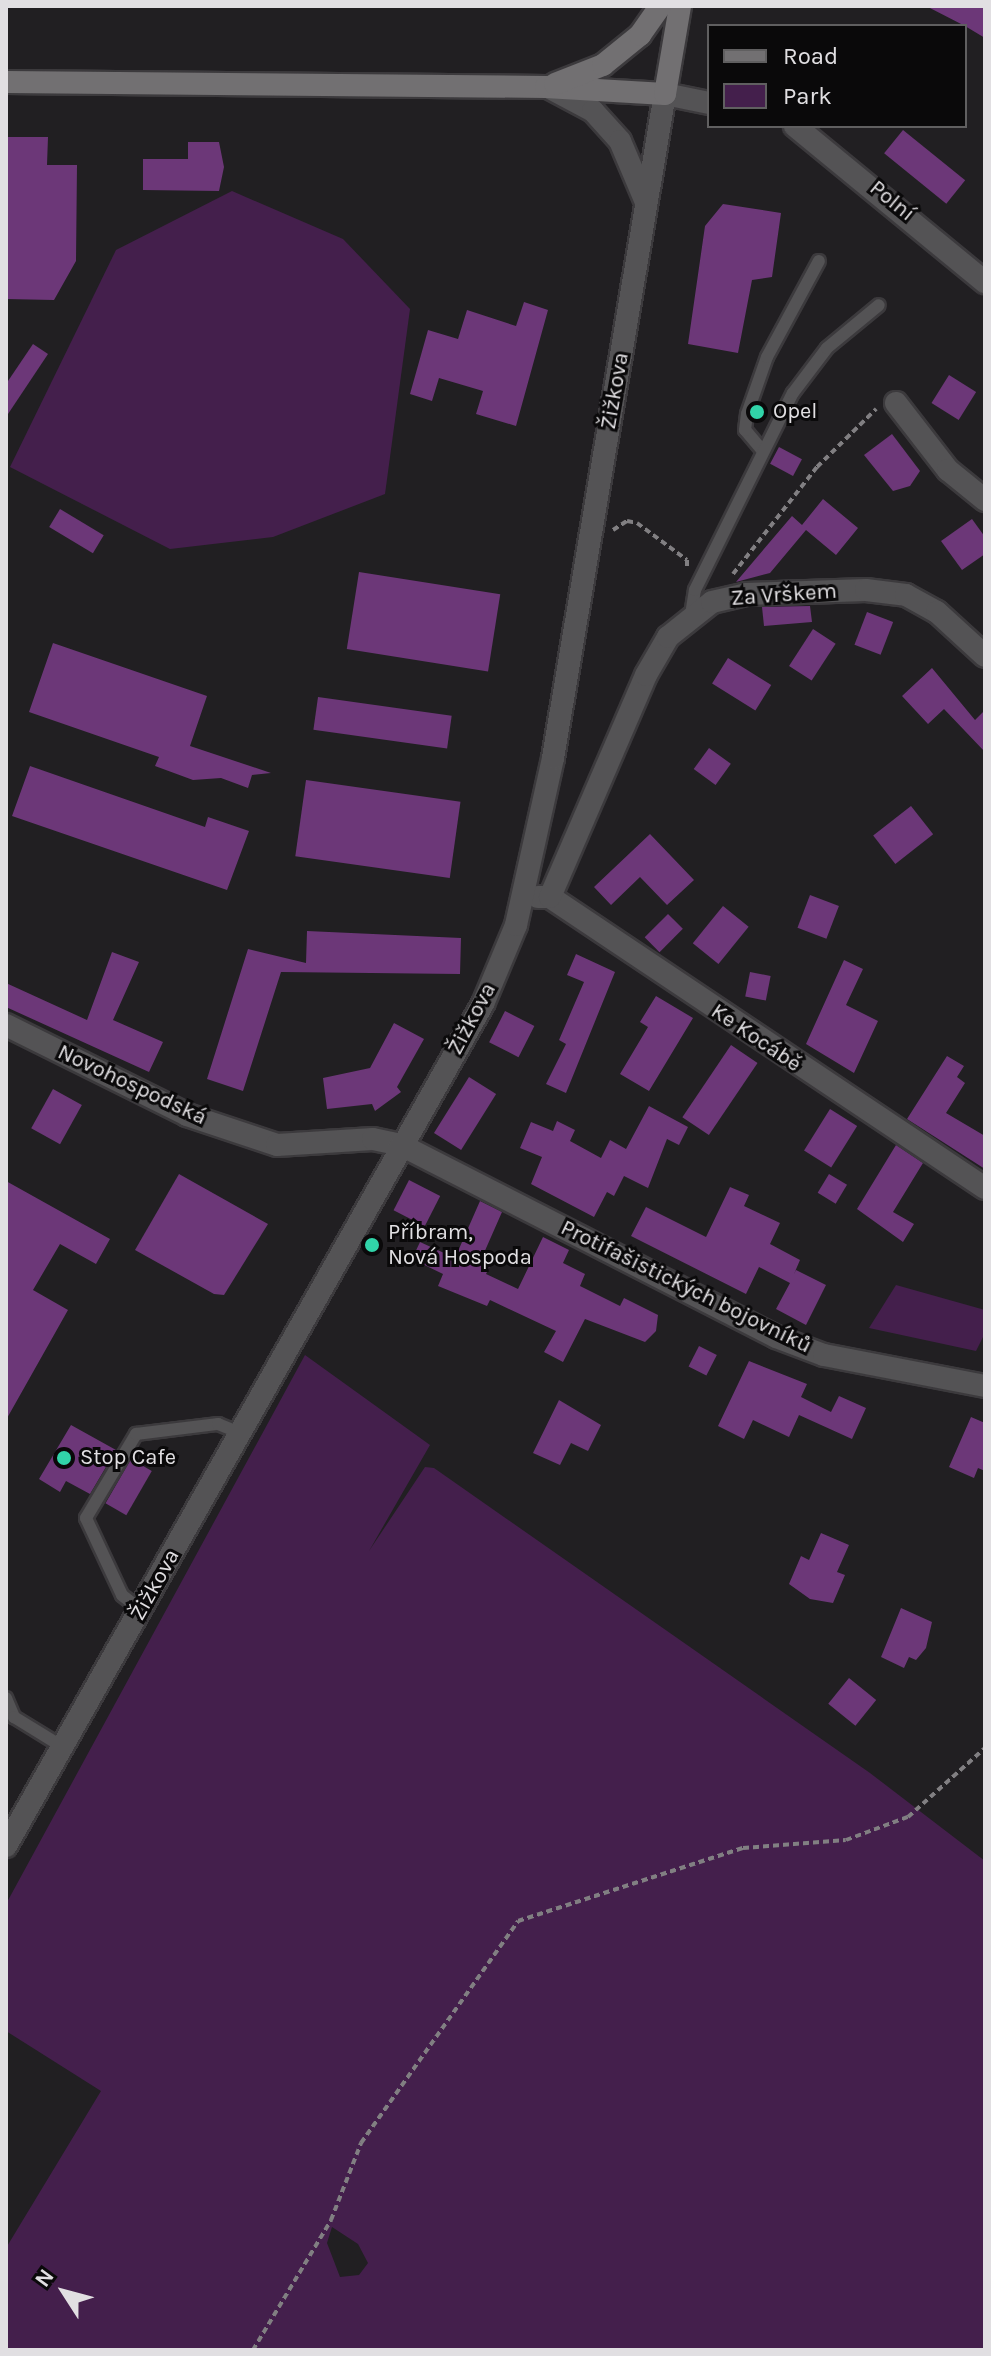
<!DOCTYPE html>
<html>
<head>
<meta charset="utf-8">
<style>
	body { margin:0 }
	#map { position:relative; width:991px; height:2356px; overflow:hidden; background:#211f22; font-family:Karla,sans-serif }
	div>[style] { position:absolute }
	[style*='--x'] { left:calc(var(--x)*1px); top:calc(var(--y)*1px); width:calc(var(--w)*1px); rotate:calc(var(--a)*1deg) }
	.green>* { inset:0; background:#441f4c }
	.building>* { inset:0; background:#6c3778; transform-origin:0 0 }
	.path>* { height:4px; margin-top:-2px; transform-origin:0; background:repeating-linear-gradient(90deg,#817f82 0 6px,transparent 0 10px) }
	.roads { filter:drop-shadow(2px 0 #3c3a3d) drop-shadow(-2px 0 #3c3a3d) drop-shadow(0 2px #3c3a3d) drop-shadow(0 -2px #3c3a3d) }
	.service>* { height:12px; margin:-6px; padding:0 6px; transform-origin:6px; border-radius:6px; background:#545355 }
	.minor>* { height:22px; margin:-11px; padding:0 11px; transform-origin:11px; border-radius:11px; background:#545355 }
	.tertiary>* { height:22px; margin:-11px; padding:0 11px; transform-origin:11px; border-radius:11px; background:#545355 }
	.secondary>* { height:22px; margin:-11px; padding:0 11px; transform-origin:11px; border-radius:11px; background:#727072 }
	.dots>* { width:22px; height:22px; translate:-50% -50%; box-sizing:border-box; border:4px solid #0a090a; border-radius:50% }
	span { translate:-50% -50%; white-space:nowrap; text-align:center; line-height:1.15; -webkit-text-stroke:6px #0a090a; paint-order:stroke }
	.street-label { font-size:22px; color:#e1dfe2 }
	.poi-label { font-size:22px; color:#e1dfe2 }
	.left { translate:0 -50%; text-align:left }
	.frame { position:absolute; inset:0; border:8px solid #e1dfe2; pointer-events:none }
	.legend { position:absolute; left:707px; top:24px; width:260px; height:104px; box-sizing:border-box; background:#0a090a; border:2px solid #605f60; margin:0; padding:10px 14px; list-style:none; font-size:24px; color:#e1dfe2 }
	.legend li { display:flex; align-items:center; gap:16px; height:40px }
	.legend b { width:40px; border:2px solid #605f60 }
	.north { position:absolute; left:24px; top:2252px; width:80px; height:80px; -webkit-text-stroke:6px #0a090a; paint-order:stroke; rotate:306deg; font-size:22px; font-weight:700; line-height:32px; text-align:center; color:#e1dfe2 }
	.north::after { content:''; display:block; margin:auto; width:28px; height:36px; background:#e1dfe2; clip-path:polygon(50% 0,100% 100%,50% 72%,0 100%) }
</style>
</head>
<body>
<div id="map">
	<div class="green">
		<i style="clip-path:polygon(232px 191px,343px 239px,410px 309px,385px 494px,273px 537px,170px 549px,10px 467px,116px 250px)"></i>
		<i style="clip-path:polygon(896px 1285px,985px 1310px,985px 1333px,976px 1351px,869px 1328px)"></i>
		<i style="clip-path:polygon(evenodd,305px 1355px,430px 1445px,369px 1551px,425px 1467px,434px 1468px,870px 1773px,985px 1861px,985px 2350px,6px 2350px,6px 2248px,101px 2091px,6px 2031px,6px 1904px,305px 1355px,332px 2227px,358px 2244px,368px 2263px,359px 2275px,340px 2277px,327px 2243px,332px 2227px)"></i>
	</div>
	<div class="building">
		<i style="clip-path:polygon(926px 6px,985px 6px,985px 38px,965px 26px)"></i>
		<i style="left:903px;top:130px;width:80px;height:30px;rotate:39deg"></i>
		<i style="clip-path:polygon(6px 137px,48px 137px,47px 165px,77px 165px,76px 261px,54px 300px,6px 299px)"></i>
		<i style="clip-path:polygon(188px 142px,219px 142px,224px 167px,219px 191px,143px 190px,143px 159px,188px 159px)"></i>
		<i style="clip-path:polygon(723px 204px,781px 213px,772px 277px,752px 280px,738px 353px,688px 344px,705px 226px)"></i>
		<i style="clip-path:polygon(524px 302px,548px 310px,516px 426px,476px 414px,483px 391px,439px 378px,432px 401px,410px 394px,428px 330px,458px 339px,467px 310px,516px 326px)"></i>
		<i style="clip-path:polygon(33px 344px,48px 354px,6px 417px,6px 384px)"></i>
		<i style="left:949px;top:375px;width:32px;height:33px;rotate:32deg"></i>
		<i style="clip-path:polygon(892px 434px,920px 471px,910px 486px,893px 491px,864px 455px)"></i>
		<i style="left:779px;top:447px;width:26px;height:19px;rotate:28deg"></i>
		<i style="clip-path:polygon(823px 499px,858px 528px,836px 555px,806px 530px,770px 573px,736px 582px,792px 516px,802px 525px)"></i>
		<i style="left:60px;top:509px;width:51px;height:21px;rotate:31deg"></i>
		<i style="clip-path:polygon(972px 519px,985px 537px,985px 554px,962px 570px,941px 541px)"></i>
		<i style="left:359px;top:572px;width:143px;height:78px;rotate:9deg"></i>
		<i style="clip-path:polygon(810px 606px,812px 622px,764px 626px,762px 607px)"></i>
		<i style="left:867px;top:612px;width:28px;height:35px;rotate:21deg"></i>
		<i style="left:813px;top:629px;width:27px;height:44px;rotate:33deg"></i>
		<i style="clip-path:polygon(53px 643px,207px 696px,190px 746px,271px 773px,252px 775px,248px 788px,221px 778px,193px 780px,155px 766px,159px 757px,29px 712px)"></i>
		<i style="left:728px;top:658px;width:51px;height:30px;rotate:32deg"></i>
		<i style="clip-path:polygon(932px 668px,975px 720px,985px 710px,985px 752px,944px 709px,928px 724px,902px 696px)"></i>
		<i style="left:318px;top:697px;width:135px;height:33px;rotate:8deg"></i>
		<i style="left:709px;top:748px;width:27px;height:26px;rotate:36deg"></i>
		<i style="clip-path:polygon(30px 766px,205px 827px,208px 817px,249px 831px,227px 890px,12px 816px)"></i>
		<i style="left:306px;top:780px;width:156px;height:77px;rotate:8deg"></i>
		<i style="left:911px;top:806px;width:36px;height:48px;rotate:52deg"></i>
		<i style="clip-path:polygon(650px 834px,694px 880px,667px 905px,640px 877px,611px 905px,594px 887px)"></i>
		<i style="left:810px;top:895px;width:31px;height:35px;rotate:21deg"></i>
		<i style="left:723px;top:906px;width:33px;height:48px;rotate:39deg"></i>
		<i style="left:668px;top:914px;width:21px;height:33px;rotate:45deg"></i>
		<i style="clip-path:polygon(307px 931px,461px 938px,460px 974px,281px 972px,243px 1091px,207px 1079px,248px 949px,306px 963px)"></i>
		<i style="clip-path:polygon(112px 952px,139px 962px,113px 1020px,163px 1042px,149px 1072px,6px 1007px,6px 983px,87px 1020px)"></i>
		<i style="clip-path:polygon(576px 954px,615px 972px,566px 1093px,546px 1084px,566px 1044px,559px 1040px,584px 982px,567px 975px)"></i>
		<i style="clip-path:polygon(844px 960px,863px 969px,846px 1005px,878px 1021px,854px 1073px,806px 1044px)"></i>
		<i style="left:750px;top:972px;width:21px;height:25px;rotate:11deg"></i>
		<i style="clip-path:polygon(656px 996px,693px 1018px,649px 1091px,620px 1074px,648px 1027px,640px 1022px)"></i>
		<i style="left:505px;top:1011px;width:33px;height:35px;rotate:27deg"></i>
		<i style="clip-path:polygon(394px 1023px,424px 1039px,397px 1087px,401px 1092px,375px 1111px,372px 1104px,327px 1109px,323px 1078px,370px 1068px)"></i>
		<i style="left:731px;top:1045px;width:32px;height:87px;rotate:34deg"></i>
		<i style="clip-path:polygon(947px 1056px,964px 1066px,957px 1077px,965px 1083px,946px 1113px,985px 1136px,985px 1169px,907px 1119px)"></i>
		<i style="left:469px;top:1077px;width:32px;height:66px;rotate:32deg"></i>
		<i style="left:53px;top:1089px;width:33px;height:45px;rotate:29deg"></i>
		<i style="clip-path:polygon(649px 1106px,688px 1127px,679px 1145px,667px 1139px,648px 1188px,624px 1176px,614px 1196px,607px 1192px,594px 1217px,531px 1184px,542px 1157px,520px 1148px,531px 1122px,553px 1131px,557px 1121px,575px 1130px,570px 1141px,601px 1158px,610px 1140px,626px 1149px)"></i>
		<i style="left:830px;top:1109px;width:32px;height:49px;rotate:32deg"></i>
		<i style="clip-path:polygon(896px 1145px,923px 1163px,893px 1212px,914px 1224px,903px 1242px,857px 1209px)"></i>
		<i style="clip-path:polygon(179px 1174px,268px 1224px,224px 1295px,214px 1294px,135px 1250px)"></i>
		<i style="left:829px;top:1174px;width:21px;height:22px;rotate:31deg"></i>
		<i style="left:409px;top:1180px;width:35px;height:34px;rotate:27deg"></i>
		<i style="clip-path:polygon(6px 1181px,110px 1239px,96px 1264px,60px 1244px,33px 1290px,68px 1310px,6px 1420px)"></i>
		<i style="clip-path:polygon(730px 1187px,749px 1195px,744px 1206px,780px 1223px,770px 1244px,800px 1260px,794px 1274px,796px 1270px,826px 1285px,806px 1325px,776px 1309px,790px 1283px,759px 1267px,746px 1294px,631px 1236px,646px 1207px,706px 1237px)"></i>
		<i style="clip-path:polygon(480px 1201px,502px 1212px,480px 1262px,490px 1266px,486px 1274px,518px 1289px,543px 1237px,569px 1250px,563px 1263px,585px 1274px,580px 1286px,620px 1306px,624px 1298px,658px 1315px,656px 1331px,645px 1342px,585px 1319px,563px 1362px,544px 1352px,556px 1331px,490px 1300px,487px 1306px,438px 1286px,443px 1274px,412px 1259px,420px 1242px,455px 1258px)"></i>
		<i style="left:699px;top:1346px;width:20px;height:23px;rotate:27deg"></i>
		<i style="clip-path:polygon(749px 1361px,807px 1384px,801px 1397px,831px 1412px,839px 1396px,866px 1408px,852px 1439px,799px 1415px,789px 1437px,753px 1420px,744px 1439px,718px 1426px)"></i>
		<i style="clip-path:polygon(559px 1400px,601px 1425px,588px 1451px,571px 1443px,560px 1465px,533px 1453px)"></i>
		<i style="clip-path:polygon(971px 1417px,985px 1423px,985px 1471px,978px 1468px,974px 1478px,949px 1467px)"></i>
		<i style="clip-path:polygon(71px 1425px,116px 1450px,90px 1494px,66px 1481px,60px 1492px,39px 1479px)"></i>
		<i style="left:131px;top:1459px;width:24px;height:51px;rotate:30deg"></i>
		<i style="clip-path:polygon(821px 1533px,849px 1545px,837px 1572px,845px 1575px,833px 1603px,810px 1599px,789px 1584px,801px 1556px,809px 1560px)"></i>
		<i style="clip-path:polygon(901px 1608px,932px 1622px,926px 1648px,916px 1660px,909px 1657px,904px 1668px,881px 1657px)"></i>
		<i style="left:849px;top:1678px;width:35px;height:33px;rotate:39deg"></i>
	</div>
	<div class="path">
		<i style="--x:613;--y:530;--w:17;--a:-33"></i>
		<i style="--x:627;--y:521;--w:10;--a:11"></i>
		<i style="--x:637;--y:523;--w:62;--a:36.5"></i>
		<i style="--x:687;--y:560;--w:7;--a:90"></i>
		<i style="--x:733;--y:574;--w:136;--a:-51.9"></i>
		<i style="--x:817;--y:467;--w:83;--a:-44.5"></i>
		<i style="--x:253;--y:2350;--w:152;--a:-59"></i>
		<i style="--x:331;--y:2220;--w:83;--a:-68.7"></i>
		<i style="--x:361;--y:2143;--w:272;--a:-54.7"></i>
		<i style="--x:518;--y:1921;--w:237;--a:-18"></i>
		<i style="--x:743;--y:1848;--w:103;--a:-4.4"></i>
		<i style="--x:846;--y:1840;--w:66;--a:-20.4"></i>
		<i style="--x:908;--y:1817;--w:103;--a:-41.9"></i>
	</div>
	<div class="roads">
		<div class="service">
			<i style="--x:762;--y:450;--w:26;--a:-130"></i>
			<i style="--x:745;--y:430;--w:16;--a:-83"></i>
			<i style="--x:747;--y:414;--w:60;--a:-70.7"></i>
			<i style="--x:767;--y:357;--w:109;--a:-61.6"></i>
			<i style="--x:691;--y:615;--w:25;--a:-81"></i>
			<i style="--x:695;--y:590;--w:220;--a:-63.6"></i>
			<i style="--x:793;--y:393;--w:56;--a:-52.9"></i>
			<i style="--x:827;--y:348;--w:67;--a:-39.6"></i>
			<i style="--x:141;--y:1610;--w:24;--a:-142"></i>
			<i style="--x:122;--y:1595;--w:85;--a:-115.1"></i>
			<i style="--x:86;--y:1518;--w:98;--a:-59.2"></i>
			<i style="--x:136;--y:1434;--w:83;--a:-7"></i>
			<i style="--x:218;--y:1424;--w:24;--a:22"></i>
			<i style="--x:6;--y:1698;--w:21;--a:67"></i>
			<i style="--x:14;--y:1717;--w:57;--a:31.5"></i>
		</div>
		<div class="minor">
			<i style="--x:665;--y:94;--w:45;--a:11.6"></i>
			<i style="--x:795;--y:126;--w:246;--a:39.4"></i>
			<i style="--x:896;--y:403;--w:85;--a:52.2"></i>
			<i style="--x:948;--y:470;--w:48;--a:39"></i>
			<i style="--x:538;--y:897;--w:12;--a:0"></i>
			<i style="--x:550;--y:897;--w:523;--a:33.78"></i>
			<i style="--x:550;--y:897;--w:242;--a:-66.6"></i>
			<i style="--x:646;--y:675;--w:44;--a:-59.9"></i>
			<i style="--x:668;--y:637;--w:56;--a:-38.5"></i>
			<i style="--x:712;--y:602;--w:35;--a:-13"></i>
			<i style="--x:746;--y:594;--w:120;--a:-1.9"></i>
			<i style="--x:866;--y:590;--w:40;--a:7.1"></i>
			<i style="--x:906;--y:595;--w:35;--a:29"></i>
			<i style="--x:937;--y:612;--w:65;--a:42.5"></i>
			<i style="--x:6;--y:1025;--w:202;--a:26.4"></i>
			<i style="--x:187;--y:1115;--w:95;--a:18.4"></i>
			<i style="--x:277;--y:1145;--w:96;--a:-3.6"></i>
			<i style="--x:373;--y:1139;--w:29;--a:12"></i>
			<i style="--x:401;--y:1145;--w:421;--a:27.1"></i>
			<i style="--x:776;--y:1337;--w:51;--a:20.6"></i>
			<i style="--x:824;--y:1355;--w:164;--a:10.9"></i>
		</div>
		<div class="tertiary">
			<i style="--x:550;--y:88;--w:49;--a:28.1"></i>
			<i style="--x:593;--y:111;--w:40;--a:48"></i>
			<i style="--x:620;--y:141;--w:64;--a:67"></i>
			<i style="--x:6;--y:1846;--w:968;--a:-60.47"></i>
			<i style="--x:483;--y:1004;--w:86;--a:-67.3"></i>
			<i style="--x:516;--y:925;--w:171;--a:-77.5"></i>
			<i style="--x:553;--y:758;--w:673;--a:-80.43"></i>
		</div>
		<div class="secondary">
			<i style="--x:6;--y:82;--w:540;--a:0.53"></i>
			<i style="--x:546;--y:87;--w:119;--a:3.4"></i>
			<i style="--x:665;--y:94;--w:89;--a:-80.3"></i>
			<i style="--x:555;--y:84;--w:52;--a:-21.6"></i>
			<i style="--x:603;--y:65;--w:48;--a:-39"></i>
			<i style="--x:640;--y:35;--w:35;--a:-55"></i>
		</div>
	</div>
	<div class="dots">
		<i style="left:757px;top:412px;background:#31d4a9"></i>
		<i style="left:372px;top:1245px;background:#31d4a9"></i>
		<i style="left:64px;top:1458px;background:#31d4a9"></i>
	</div>
	<div class="street-label">
		<span style="left:892px;top:201px;rotate:39deg">Polní</span>
		<span style="left:615px;top:391px;rotate:-80deg">Žižkova</span>
		<span style="left:784px;top:595px;rotate:-4deg">Za Vrškem</span>
		<span style="left:472px;top:1019px;rotate:-62deg">Žižkova</span>
		<span style="left:756px;top:1038px;rotate:34deg">Ke Kocábě</span>
		<span style="left:132px;top:1085px;rotate:25deg">Novohospodská</span>
		<span style="left:686px;top:1287px;rotate:26deg">Protifašistických bojovníků</span>
		<span style="left:155px;top:1585px;rotate:-61deg">Žižkova</span>
	</div>
	<div class="poi-label">
		<span class="left" style="left:773px;top:412px">Opel</span>
		<span class="left" style="left:388px;top:1245px">Příbram,<br>Nová Hospoda</span>
		<span class="left" style="left:80px;top:1458px">Stop Cafe</span>
	</div>
	<div class="frame"></div>
	<ul class="legend">
	<li><b style="height:10px;background:#727072"></b>Road</li>
	<li><b style="height:22px;background:#441f4c"></b>Park</li>
	</ul>
	<div class="north">N</div>
</div>
</body>
</html>
